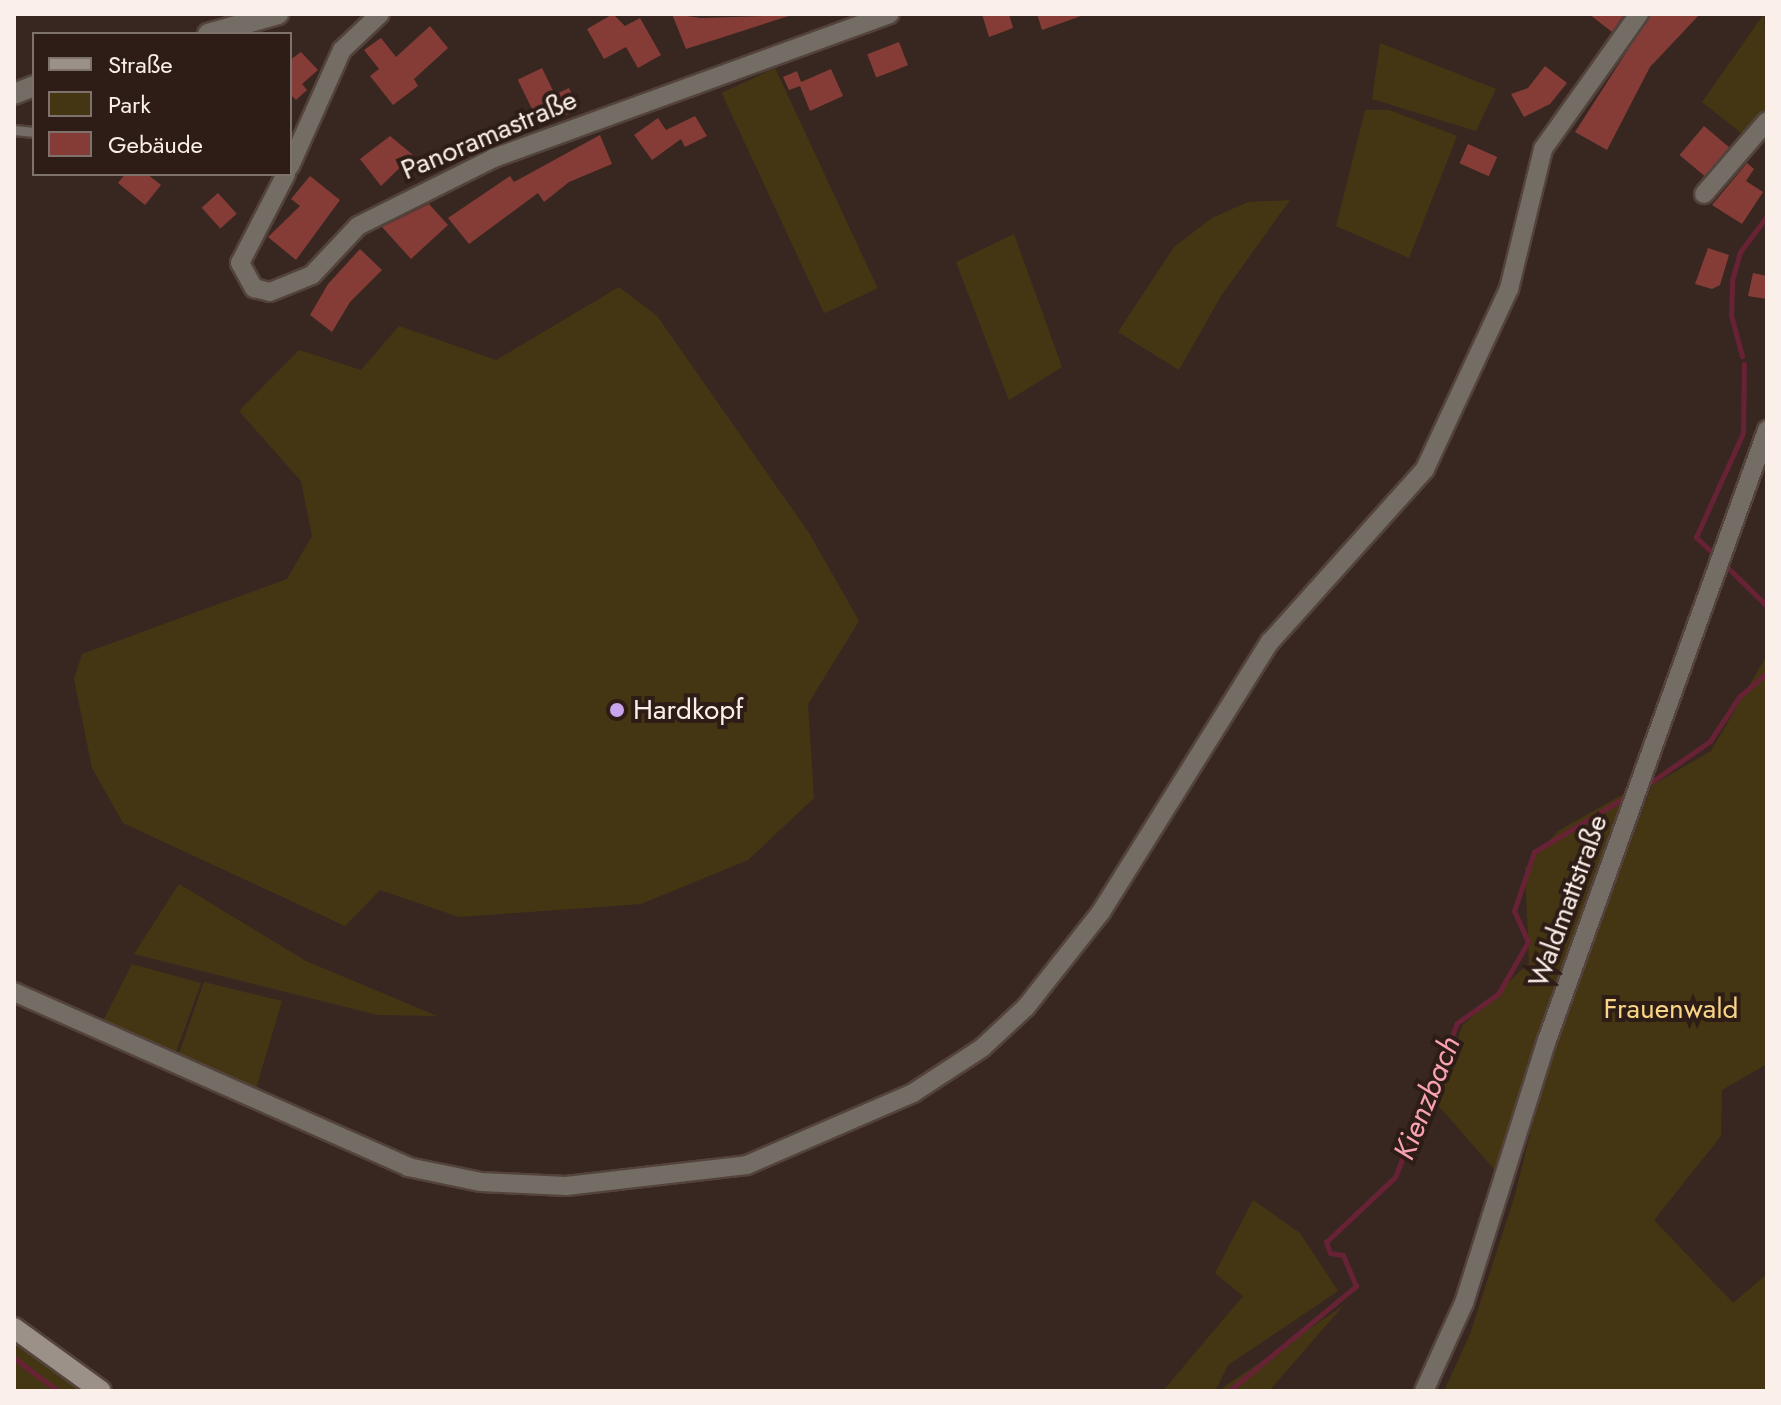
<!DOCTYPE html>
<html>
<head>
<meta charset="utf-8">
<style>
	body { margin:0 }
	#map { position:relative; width:1781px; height:1405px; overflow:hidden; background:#382720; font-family:Jost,sans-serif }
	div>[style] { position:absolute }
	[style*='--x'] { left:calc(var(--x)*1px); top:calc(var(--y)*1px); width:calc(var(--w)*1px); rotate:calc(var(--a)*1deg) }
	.green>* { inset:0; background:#453613; transform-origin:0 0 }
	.stream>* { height:5px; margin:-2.5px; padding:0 2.5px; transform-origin:2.5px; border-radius:2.5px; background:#682236 }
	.building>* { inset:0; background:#853c37; transform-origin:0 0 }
	.roads { filter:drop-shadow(2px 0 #53433c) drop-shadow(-2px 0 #53433c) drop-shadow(0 2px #53433c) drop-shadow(0 -2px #53433c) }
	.service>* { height:9px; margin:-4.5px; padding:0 4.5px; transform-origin:4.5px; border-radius:4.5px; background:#736d66 }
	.minor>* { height:18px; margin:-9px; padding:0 9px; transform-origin:9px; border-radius:9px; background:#736d66 }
	.tertiary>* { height:20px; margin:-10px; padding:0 10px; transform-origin:10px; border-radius:10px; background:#736d66 }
	.secondary>* { height:20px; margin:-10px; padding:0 10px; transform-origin:10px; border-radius:10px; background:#9c9188 }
	.dots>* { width:22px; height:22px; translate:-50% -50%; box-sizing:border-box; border:4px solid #2d1d16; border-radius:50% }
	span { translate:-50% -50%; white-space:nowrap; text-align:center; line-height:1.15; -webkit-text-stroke:8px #2d1d16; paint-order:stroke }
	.street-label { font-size:28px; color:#fbefea }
	.poi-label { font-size:28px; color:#fbefea }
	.left { translate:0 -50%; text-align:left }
	.park-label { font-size:28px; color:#f8d485 }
	.water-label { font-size:30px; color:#faa2b5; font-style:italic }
	.frame { position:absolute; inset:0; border:16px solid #fbefea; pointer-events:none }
	.legend { position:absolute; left:32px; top:32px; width:260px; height:144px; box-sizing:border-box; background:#2d1d16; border:2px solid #7f716b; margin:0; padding:10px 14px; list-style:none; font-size:24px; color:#fbefea }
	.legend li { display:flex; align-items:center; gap:16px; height:40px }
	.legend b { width:40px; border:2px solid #7f716b }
</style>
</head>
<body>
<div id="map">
	<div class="green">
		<i style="clip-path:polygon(1764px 14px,1767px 117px,1750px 140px,1702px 102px)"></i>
		<i style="clip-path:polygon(1380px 43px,1496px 89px,1476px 131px,1372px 99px)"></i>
		<i style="left:775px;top:68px;width:243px;height:59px;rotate:65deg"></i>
		<i style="clip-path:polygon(1365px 110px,1389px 110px,1457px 136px,1409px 258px,1336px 226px)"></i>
		<i style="clip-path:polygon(1290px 200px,1221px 296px,1179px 370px,1118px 332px,1174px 247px,1212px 218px,1248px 202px)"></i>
		<i style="clip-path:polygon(1014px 234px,1062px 367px,1009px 400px,956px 262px)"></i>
		<i style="clip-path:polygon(619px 287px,657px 316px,809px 533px,859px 621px,808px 704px,814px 798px,748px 860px,641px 904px,459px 917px,380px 890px,345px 926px,123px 823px,92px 768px,74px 679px,82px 654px,287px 579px,312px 536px,301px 481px,239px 411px,299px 350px,361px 370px,399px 326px,496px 360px)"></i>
		<i style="clip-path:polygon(1767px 655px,1767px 1064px,1722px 1090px,1721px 1136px,1654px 1220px,1733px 1303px,1767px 1274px,1767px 1391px,1444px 1391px,1470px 1334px,1515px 1195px,1546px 1069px,1652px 785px,1711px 751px)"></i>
		<i style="clip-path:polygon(1634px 788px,1500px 1176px,1437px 1104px,1462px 1026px,1529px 963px,1525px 868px,1558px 831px)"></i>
		<i style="clip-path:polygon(179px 884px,306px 961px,437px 1016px,378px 1015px,134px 954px)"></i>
		<i style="clip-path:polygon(132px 964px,201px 983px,173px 1060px,101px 1025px)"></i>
		<i style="clip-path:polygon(204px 982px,282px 1001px,254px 1095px,176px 1062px)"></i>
		<i style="clip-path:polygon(1253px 1200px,1300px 1233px,1338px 1291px,1228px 1365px,1215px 1391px,1163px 1391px,1243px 1296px,1215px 1273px)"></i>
		<i style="clip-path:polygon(1344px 1305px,1269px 1391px,1218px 1391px)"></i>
		<i style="clip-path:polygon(14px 1342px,84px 1391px,14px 1391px)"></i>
	</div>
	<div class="stream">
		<i style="--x:1742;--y:356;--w:42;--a:-105"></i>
		<i style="--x:1731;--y:315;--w:35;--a:-88"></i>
		<i style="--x:1732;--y:280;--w:29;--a:-74"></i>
		<i style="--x:1740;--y:252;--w:45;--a:-53.1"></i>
		<i style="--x:1714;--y:554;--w:25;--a:-137"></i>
		<i style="--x:1696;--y:537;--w:114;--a:-65.7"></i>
		<i style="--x:1743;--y:433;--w:69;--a:-89.2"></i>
		<i style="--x:1727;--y:567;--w:56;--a:44.3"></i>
		<i style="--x:1647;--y:785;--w:77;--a:-34.9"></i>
		<i style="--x:1710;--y:741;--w:53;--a:-56.6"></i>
		<i style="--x:1739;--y:697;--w:37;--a:-41"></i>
		<i style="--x:14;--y:1358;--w:55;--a:36.9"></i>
		<i style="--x:1229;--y:1391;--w:165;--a:-39.6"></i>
		<i style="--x:1356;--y:1286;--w:34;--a:-113"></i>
		<i style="--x:1343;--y:1255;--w:13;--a:-171"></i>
		<i style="--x:1330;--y:1253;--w:12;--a:-110"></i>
		<i style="--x:1326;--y:1242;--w:95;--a:-43.3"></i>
		<i style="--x:1395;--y:1177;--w:166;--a:-68.1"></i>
		<i style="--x:1457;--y:1023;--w:50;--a:-35.3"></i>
		<i style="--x:1498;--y:994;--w:60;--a:-60"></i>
		<i style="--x:1528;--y:942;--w:34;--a:-114"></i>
		<i style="--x:1514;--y:911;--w:62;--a:-71.3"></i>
		<i style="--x:1534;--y:852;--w:111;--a:-31"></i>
	</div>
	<div class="building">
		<i style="clip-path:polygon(613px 14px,625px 26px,640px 18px,661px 55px,638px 68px,626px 47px,604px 59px,587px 29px)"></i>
		<i style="clip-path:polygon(672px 14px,701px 18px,792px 15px,686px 49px)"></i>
		<i style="clip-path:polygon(982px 14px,1009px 14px,1013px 28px,989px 37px)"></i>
		<i style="clip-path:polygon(1037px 14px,1081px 14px,1081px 16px,1042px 30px)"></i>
		<i style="clip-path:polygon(1589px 14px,1624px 14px,1612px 32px)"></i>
		<i style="clip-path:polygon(1651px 14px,1700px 14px,1650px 67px,1607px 150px,1575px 132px)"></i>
		<i style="clip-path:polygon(430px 26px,448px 48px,414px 79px,418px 86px,393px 105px,370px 76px,379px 69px,364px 50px,381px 38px,396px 57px)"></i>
		<i style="left:899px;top:42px;width:25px;height:34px;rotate:69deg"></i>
		<i style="clip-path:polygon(301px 52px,318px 70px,302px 84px,307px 90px,296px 100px,290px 94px,290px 60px)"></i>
		<i style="clip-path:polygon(1545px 66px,1567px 83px,1550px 104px,1524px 117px,1511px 94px,1528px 88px)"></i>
		<i style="left:542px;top:68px;width:37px;height:27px;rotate:64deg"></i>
		<i style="clip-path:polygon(831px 69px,843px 96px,810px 111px,800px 86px,789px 90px,783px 77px,797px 71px,801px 82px)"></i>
		<i style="left:569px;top:88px;width:23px;height:15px;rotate:65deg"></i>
		<i style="clip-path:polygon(695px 116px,707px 136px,685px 147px,681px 139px,652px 160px,634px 135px,658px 118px,666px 130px)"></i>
		<i style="left:1704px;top:126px;width:33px;height:38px;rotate:40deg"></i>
		<i style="clip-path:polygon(600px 135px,612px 164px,569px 182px,544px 202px,538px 193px,469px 244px,448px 218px,510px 176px,514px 182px)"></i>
		<i style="clip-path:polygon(390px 136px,413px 155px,381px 186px,360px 159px)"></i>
		<i style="left:1468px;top:144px;width:32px;height:21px;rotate:24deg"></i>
		<i style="clip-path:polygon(1747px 163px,1754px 169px,1746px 181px,1763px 192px,1742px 224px,1712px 205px)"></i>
		<i style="clip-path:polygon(125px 174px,147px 174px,161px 185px,145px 205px,118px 183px)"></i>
		<i style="clip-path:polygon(310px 176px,340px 200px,296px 260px,268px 237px,300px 206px,291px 199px)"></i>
		<i style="left:218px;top:193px;width:28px;height:22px;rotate:48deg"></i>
		<i style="clip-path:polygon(429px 204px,448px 225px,411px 259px,382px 227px)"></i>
		<i style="clip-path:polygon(1708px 248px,1729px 255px,1720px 285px,1712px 289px,1695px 284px)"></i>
		<i style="clip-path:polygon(360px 249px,382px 270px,350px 302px,332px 332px,310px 315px,328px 284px)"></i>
		<i style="clip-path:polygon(1753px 273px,1767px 276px,1767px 299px,1748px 296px)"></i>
	</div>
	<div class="roads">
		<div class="service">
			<i style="--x:14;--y:130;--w:20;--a:6"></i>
		</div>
		<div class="minor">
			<i style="--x:290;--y:166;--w:127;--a:-65.9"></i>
			<i style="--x:342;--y:50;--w:52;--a:-43.5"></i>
			<i style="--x:286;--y:174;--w:100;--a:117.3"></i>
			<i style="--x:240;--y:263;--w:29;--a:61"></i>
			<i style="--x:254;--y:288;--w:16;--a:14"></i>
			<i style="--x:270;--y:292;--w:45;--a:-22"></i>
			<i style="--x:312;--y:275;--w:67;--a:-46.8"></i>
			<i style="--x:358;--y:226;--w:152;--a:-26.6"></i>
			<i style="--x:494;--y:158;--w:421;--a:-20"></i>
			<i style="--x:1704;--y:194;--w:96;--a:-49.2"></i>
			<i style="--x:14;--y:992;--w:431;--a:23.9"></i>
			<i style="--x:408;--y:1167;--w:75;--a:11.6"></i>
			<i style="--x:481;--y:1182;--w:85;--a:2.7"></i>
			<i style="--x:566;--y:1186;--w:182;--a:-6.6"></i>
			<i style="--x:747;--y:1165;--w:181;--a:-23.4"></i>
			<i style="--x:913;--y:1093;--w:82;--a:-33.1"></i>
			<i style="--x:982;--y:1048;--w:60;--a:-43"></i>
			<i style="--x:1026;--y:1007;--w:121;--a:-51.7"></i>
			<i style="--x:1101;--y:912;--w:319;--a:-58"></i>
			<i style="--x:1270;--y:642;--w:232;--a:-48.1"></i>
			<i style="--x:1425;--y:469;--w:199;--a:-65"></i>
			<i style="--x:1509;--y:289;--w:144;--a:-76.3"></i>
			<i style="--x:1543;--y:149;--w:166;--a:-54.6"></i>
			<i style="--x:1424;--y:1391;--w:97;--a:-65.6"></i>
			<i style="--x:1464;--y:1303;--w:273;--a:-72.5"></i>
			<i style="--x:1546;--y:1043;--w:652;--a:-70.17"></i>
		</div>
		<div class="tertiary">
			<i style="--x:208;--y:34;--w:73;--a:-15.9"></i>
			<i style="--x:14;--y:94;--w:22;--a:-22"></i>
		</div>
		<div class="secondary">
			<i style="--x:14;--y:1328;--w:107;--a:35.9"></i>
		</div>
	</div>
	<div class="dots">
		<i style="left:617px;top:710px;background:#c9a5ee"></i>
	</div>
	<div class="street-label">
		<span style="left:489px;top:135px;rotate:-23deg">Panoramastraße</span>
		<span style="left:1568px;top:901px;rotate:-70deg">Waldmattstraße</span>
	</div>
	<div class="poi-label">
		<span class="left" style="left:633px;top:710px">Hardkopf</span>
	</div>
	<div class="park-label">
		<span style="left:1671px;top:1009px">Frauenwald</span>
	</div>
	<div class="water-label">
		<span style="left:1427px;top:1098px;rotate:-68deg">Kienzbach</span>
	</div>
	<div class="frame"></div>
	<ul class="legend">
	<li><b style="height:10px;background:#9c9188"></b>Straße</li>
	<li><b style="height:22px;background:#453613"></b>Park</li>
	<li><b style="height:22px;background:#853c37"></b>Gebäude</li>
	</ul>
</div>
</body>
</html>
